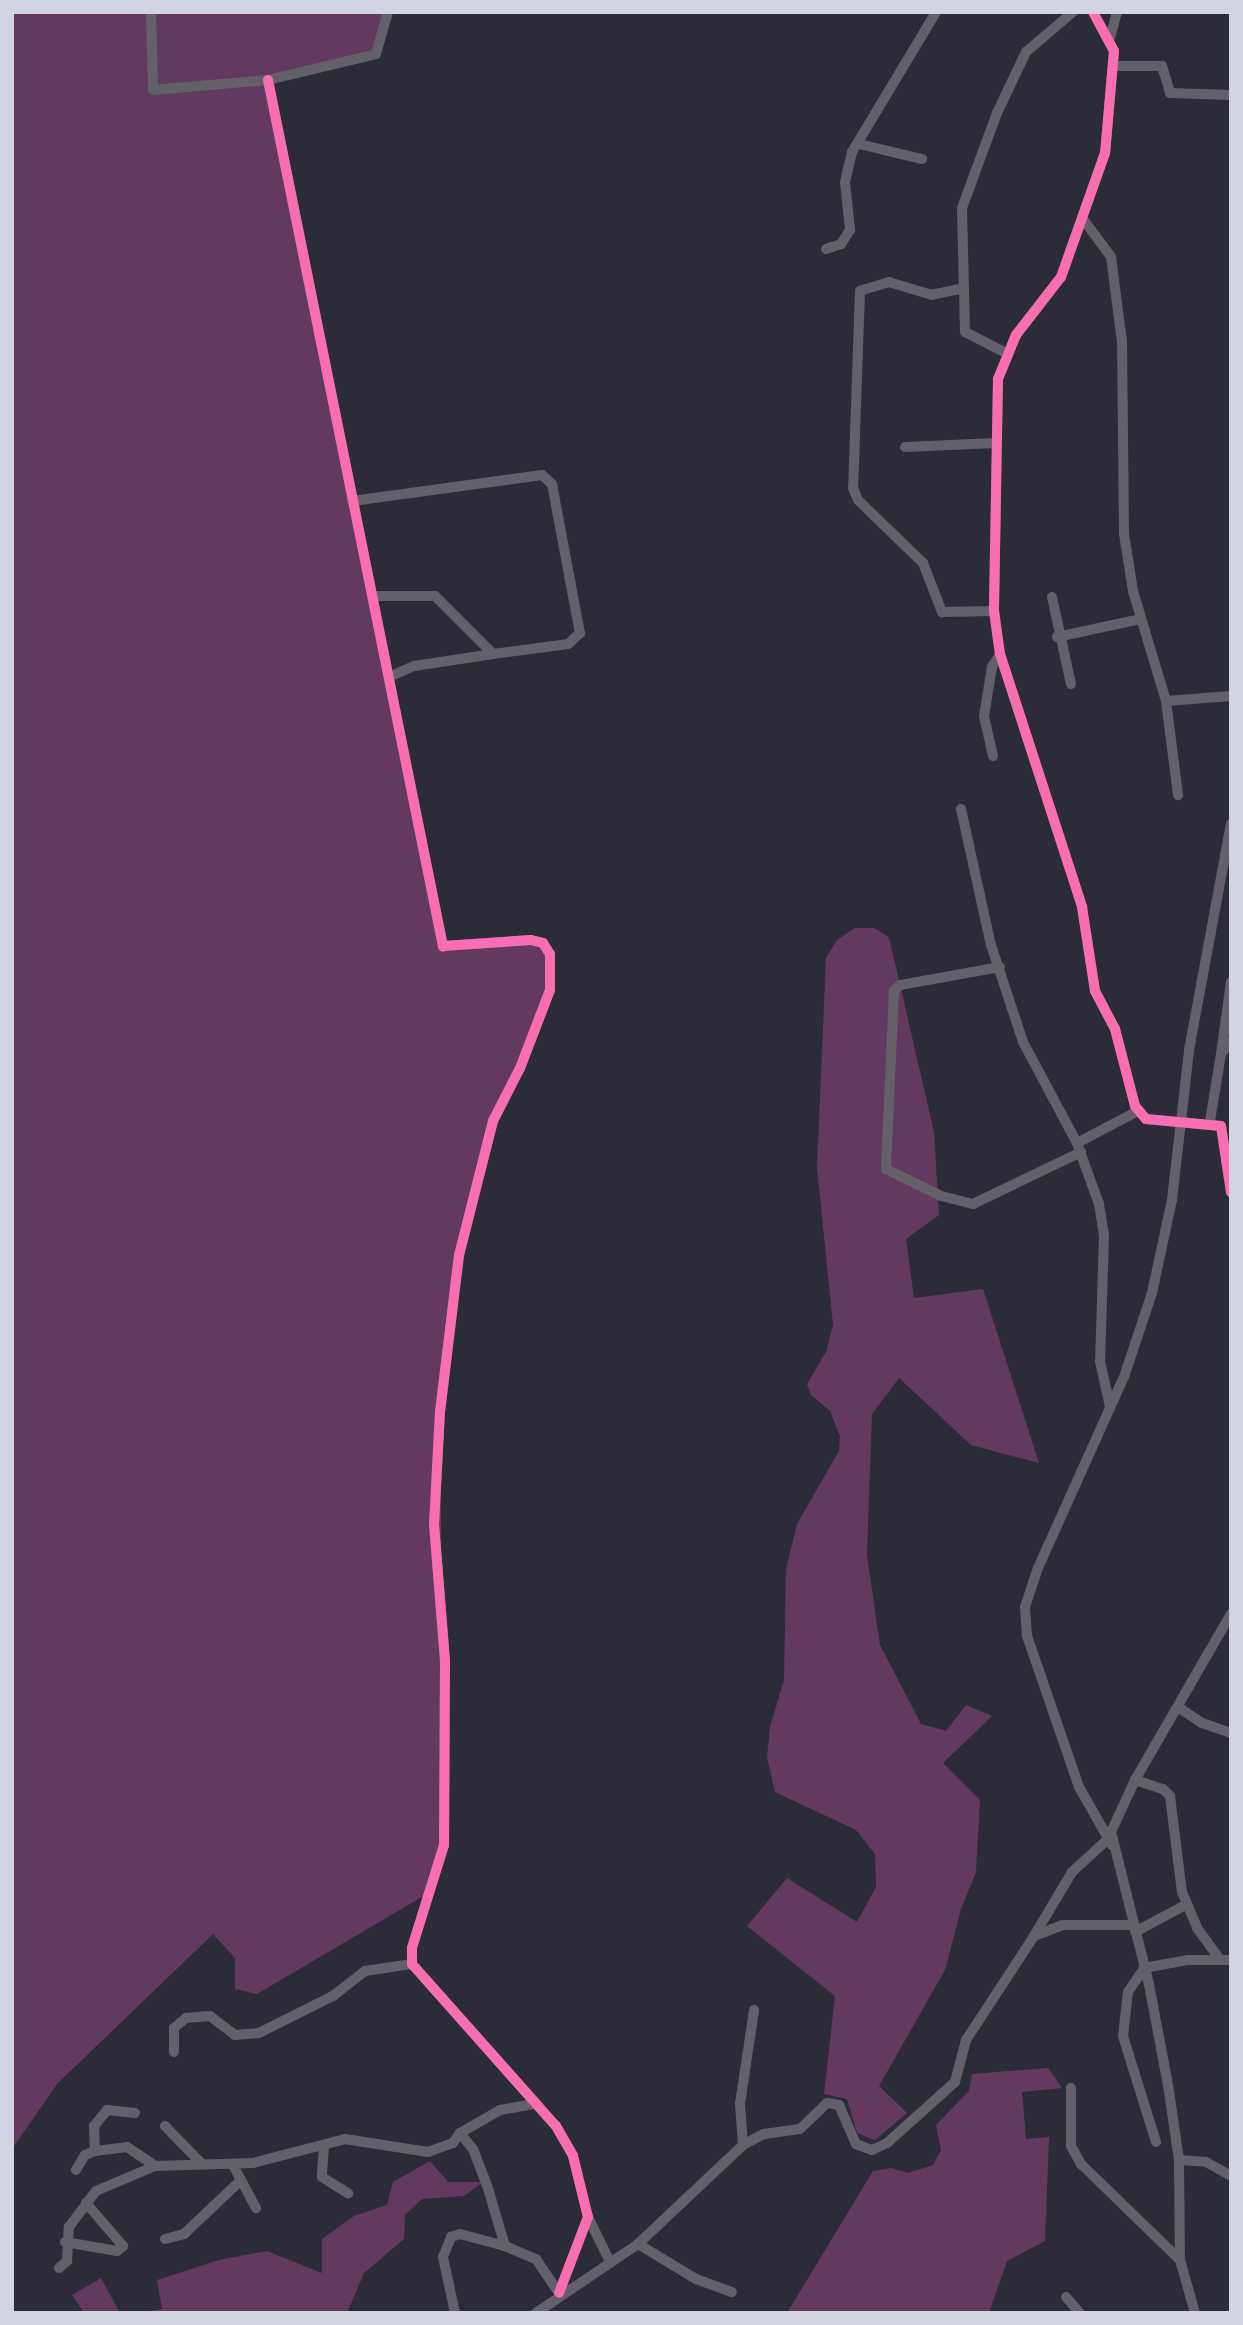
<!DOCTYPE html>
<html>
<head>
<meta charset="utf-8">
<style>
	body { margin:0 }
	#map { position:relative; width:1243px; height:2325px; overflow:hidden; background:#2c2c38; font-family:"PT Serif",serif }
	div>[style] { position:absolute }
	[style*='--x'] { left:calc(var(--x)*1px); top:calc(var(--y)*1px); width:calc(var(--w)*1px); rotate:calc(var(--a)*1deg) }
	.green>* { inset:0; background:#64395f }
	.minor>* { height:10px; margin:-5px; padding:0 5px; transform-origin:5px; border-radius:5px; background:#646069 }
	.cycleway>* { height:10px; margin:-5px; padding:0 5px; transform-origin:5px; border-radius:5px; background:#f96db3 }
	span { translate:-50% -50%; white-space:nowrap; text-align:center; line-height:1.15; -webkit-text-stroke:7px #27273d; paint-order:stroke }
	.frame { position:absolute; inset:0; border:14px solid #d3d4e2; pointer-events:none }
</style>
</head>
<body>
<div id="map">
	<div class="green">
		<i style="clip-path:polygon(12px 12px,388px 12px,380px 48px,269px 80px,443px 946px,543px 943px,550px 990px,497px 1109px,459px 1254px,440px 1411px,444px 1845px,432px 1891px,257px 1994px,235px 1989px,235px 1958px,213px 1934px,57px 2084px,12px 2149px)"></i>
		<i style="clip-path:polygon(855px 928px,874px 928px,889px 937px,934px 1132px,939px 1215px,906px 1239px,914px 1298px,983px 1289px,1039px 1463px,971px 1445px,899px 1378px,872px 1414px,867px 1555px,880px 1645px,921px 1724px,946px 1731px,966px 1705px,992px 1716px,943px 1763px,980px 1800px,976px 1872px,961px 1909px,945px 1970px,879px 2086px,907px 2113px,875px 2140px,857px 2133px,847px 2099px,824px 2094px,835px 1996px,747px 1926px,787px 1878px,857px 1922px,876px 1887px,875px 1854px,856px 1830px,775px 1792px,767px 1757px,770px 1727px,784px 1680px,786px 1570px,797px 1524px,839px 1451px,840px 1436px,830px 1411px,811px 1395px,807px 1384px,826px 1352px,833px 1325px,817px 1167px,826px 958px,837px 940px)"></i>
		<i style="clip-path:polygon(1048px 2068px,1062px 2088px,1022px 2092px,1026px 2139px,1049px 2137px,1045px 2241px,1007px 2261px,989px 2313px,787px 2313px,873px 2171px,891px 2168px,908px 2173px,933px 2165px,941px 2150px,936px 2125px,969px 2091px,972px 2074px)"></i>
		<i style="clip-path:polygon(430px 2161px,448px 2182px,483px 2182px,464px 2196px,422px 2199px,405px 2215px,404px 2239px,364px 2273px,347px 2313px,140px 2313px,162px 2309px,157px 2280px,219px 2260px,267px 2251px,322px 2273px,322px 2239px,354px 2216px,387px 2205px,393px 2182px)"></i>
		<i style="clip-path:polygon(101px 2278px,120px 2313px,84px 2313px,72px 2295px)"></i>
	</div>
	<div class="minor">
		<i style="--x:151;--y:12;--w:78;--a:88.5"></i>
		<i style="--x:153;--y:90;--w:115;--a:-5"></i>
		<i style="--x:268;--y:80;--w:111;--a:-13.5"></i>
		<i style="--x:376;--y:54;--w:44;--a:-74.1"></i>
		<i style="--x:1093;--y:12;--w:44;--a:61.7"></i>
		<i style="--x:1114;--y:51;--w:102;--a:95"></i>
		<i style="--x:1105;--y:153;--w:132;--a:109.5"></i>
		<i style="--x:1061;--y:277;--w:73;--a:127.8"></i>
		<i style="--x:1016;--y:335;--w:48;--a:112.2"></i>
		<i style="--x:998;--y:379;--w:232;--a:91"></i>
		<i style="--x:994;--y:611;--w:43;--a:82.1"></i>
		<i style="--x:1000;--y:654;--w:266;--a:72"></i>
		<i style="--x:1082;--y:907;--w:85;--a:81.2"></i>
		<i style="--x:1095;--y:991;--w:43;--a:62.2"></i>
		<i style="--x:1115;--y:1029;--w:80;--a:75.4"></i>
		<i style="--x:1135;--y:1106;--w:17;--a:50"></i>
		<i style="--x:1146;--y:1119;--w:75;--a:5.3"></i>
		<i style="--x:1221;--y:1126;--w:67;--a:81.4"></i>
		<i style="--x:1110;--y:38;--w:27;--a:-75"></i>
		<i style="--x:1115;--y:66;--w:47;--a:0"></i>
		<i style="--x:1162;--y:66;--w:28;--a:73"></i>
		<i style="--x:1170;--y:93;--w:61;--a:1.9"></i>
		<i style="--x:268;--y:80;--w:884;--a:78.58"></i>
		<i style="--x:443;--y:946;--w:88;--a:-3.9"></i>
		<i style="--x:531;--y:940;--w:12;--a:14"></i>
		<i style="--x:543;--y:943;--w:13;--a:58"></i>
		<i style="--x:550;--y:954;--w:36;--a:90"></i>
		<i style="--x:550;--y:990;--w:84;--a:111"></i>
		<i style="--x:520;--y:1068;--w:59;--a:117"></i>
		<i style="--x:493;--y:1121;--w:138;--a:104.2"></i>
		<i style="--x:459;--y:1255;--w:157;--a:96.9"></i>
		<i style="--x:440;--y:1411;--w:113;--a:93"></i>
		<i style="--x:434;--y:1524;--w:137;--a:85.4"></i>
		<i style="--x:445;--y:1661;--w:184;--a:90.3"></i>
		<i style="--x:444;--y:1845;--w:108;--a:107.3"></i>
		<i style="--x:412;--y:1948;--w:16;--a:90"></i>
		<i style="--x:412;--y:1964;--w:217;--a:48.4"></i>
		<i style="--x:556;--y:2126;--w:34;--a:60"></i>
		<i style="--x:573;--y:2156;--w:63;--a:76.2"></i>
		<i style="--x:588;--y:2217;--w:81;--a:110.9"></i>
		<i style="--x:859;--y:144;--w:65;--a:13.4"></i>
		<i style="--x:1083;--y:219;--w:47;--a:53.6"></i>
		<i style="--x:1111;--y:257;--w:86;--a:82.6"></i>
		<i style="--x:1122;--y:342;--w:192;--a:89.4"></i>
		<i style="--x:1124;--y:534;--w:58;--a:81"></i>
		<i style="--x:1133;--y:591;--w:115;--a:73.3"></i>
		<i style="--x:1166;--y:701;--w:95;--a:82.7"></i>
		<i style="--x:826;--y:249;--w:16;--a:-18"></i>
		<i style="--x:841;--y:244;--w:17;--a:-57"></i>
		<i style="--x:850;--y:230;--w:48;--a:-95.9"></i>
		<i style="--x:845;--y:182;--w:31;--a:-77"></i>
		<i style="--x:852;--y:152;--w:163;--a:-59"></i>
		<i style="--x:964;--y:288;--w:33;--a:168"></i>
		<i style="--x:932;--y:295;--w:45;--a:-163.2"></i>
		<i style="--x:889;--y:282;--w:30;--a:163"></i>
		<i style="--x:860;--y:291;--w:197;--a:92"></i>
		<i style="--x:853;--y:488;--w:13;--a:67"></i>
		<i style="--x:858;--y:500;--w:91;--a:44.1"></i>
		<i style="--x:923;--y:563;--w:53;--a:68.8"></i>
		<i style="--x:942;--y:612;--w:52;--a:-1.1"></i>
		<i style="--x:1006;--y:353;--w:46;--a:-152.9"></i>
		<i style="--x:965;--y:332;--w:124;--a:-91.4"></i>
		<i style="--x:962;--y:208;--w:101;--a:-69.8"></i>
		<i style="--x:997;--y:113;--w:68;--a:-64.6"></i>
		<i style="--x:1026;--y:52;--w:62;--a:-40.4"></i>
		<i style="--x:905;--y:447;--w:91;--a:-2.5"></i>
		<i style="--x:352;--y:501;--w:192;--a:-7.8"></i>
		<i style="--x:542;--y:475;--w:13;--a:42"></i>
		<i style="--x:552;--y:484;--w:152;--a:79.4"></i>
		<i style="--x:580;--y:633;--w:16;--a:137"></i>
		<i style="--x:568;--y:644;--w:76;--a:172.4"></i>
		<i style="--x:493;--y:654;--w:82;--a:-135"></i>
		<i style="--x:435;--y:596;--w:63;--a:180"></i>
		<i style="--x:1052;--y:597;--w:89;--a:77.7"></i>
		<i style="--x:1057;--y:637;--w:85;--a:-12.2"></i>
		<i style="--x:389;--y:677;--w:27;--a:-24"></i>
		<i style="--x:414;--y:666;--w:80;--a:-8.6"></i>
		<i style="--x:1166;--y:701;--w:65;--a:-4.4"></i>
		<i style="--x:993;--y:756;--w:41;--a:-102.7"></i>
		<i style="--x:984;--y:716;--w:50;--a:-80.7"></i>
		<i style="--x:992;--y:667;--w:15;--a:-58"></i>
		<i style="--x:961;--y:809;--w:139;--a:77.6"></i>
		<i style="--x:991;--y:945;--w:102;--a:71.7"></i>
		<i style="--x:1023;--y:1042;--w:115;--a:61.9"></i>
		<i style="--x:1077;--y:1143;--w:69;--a:-27.7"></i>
		<i style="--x:1000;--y:967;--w:102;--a:169.8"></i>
		<i style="--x:900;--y:985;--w:8;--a:135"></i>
		<i style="--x:894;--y:991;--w:178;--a:92.6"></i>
		<i style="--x:886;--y:1169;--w:61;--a:26.1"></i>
		<i style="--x:941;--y:1196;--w:33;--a:14"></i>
		<i style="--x:973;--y:1204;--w:120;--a:-25.7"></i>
		<i style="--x:1221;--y:1054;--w:73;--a:-82.1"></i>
		<i style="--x:1210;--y:1121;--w:68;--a:-80.7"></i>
		<i style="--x:1221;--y:1054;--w:16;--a:-52"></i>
		<i style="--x:1078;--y:1146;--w:62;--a:70.1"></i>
		<i style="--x:1099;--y:1204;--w:32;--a:81"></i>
		<i style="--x:1104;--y:1236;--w:125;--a:91.8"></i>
		<i style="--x:1100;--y:1361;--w:47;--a:77.7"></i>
		<i style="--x:1178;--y:1707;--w:29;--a:34"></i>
		<i style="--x:1202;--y:1723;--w:31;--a:19"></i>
		<i style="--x:1135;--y:1780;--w:29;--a:18"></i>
		<i style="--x:1163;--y:1789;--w:10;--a:45"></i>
		<i style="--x:1170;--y:1796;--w:97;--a:82.9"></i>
		<i style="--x:1182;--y:1892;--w:39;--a:67"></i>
		<i style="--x:1197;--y:1928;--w:37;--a:54"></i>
		<i style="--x:1112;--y:1845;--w:67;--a:-119.6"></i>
		<i style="--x:1079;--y:1787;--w:160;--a:-109"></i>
		<i style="--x:1027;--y:1636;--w:29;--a:-94"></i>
		<i style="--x:1025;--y:1607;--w:41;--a:-71.6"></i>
		<i style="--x:1038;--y:1568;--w:213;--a:-65.8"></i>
		<i style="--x:1125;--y:1374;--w:85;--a:-71.6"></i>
		<i style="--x:1152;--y:1293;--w:95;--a:-77.9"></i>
		<i style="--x:1172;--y:1200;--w:151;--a:-83.5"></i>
		<i style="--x:1189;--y:1050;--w:230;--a:-79.5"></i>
		<i style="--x:1135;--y:1932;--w:59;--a:-28.3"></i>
		<i style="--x:1034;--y:1936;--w:74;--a:-59.3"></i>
		<i style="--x:1072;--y:1872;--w:49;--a:-42.5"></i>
		<i style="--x:174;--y:2052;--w:24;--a:-90"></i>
		<i style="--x:174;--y:2028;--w:16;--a:-40"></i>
		<i style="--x:186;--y:2018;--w:24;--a:-5"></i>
		<i style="--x:210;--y:2016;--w:31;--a:37"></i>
		<i style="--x:235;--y:2035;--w:24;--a:-5"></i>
		<i style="--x:259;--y:2033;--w:83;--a:-26.6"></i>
		<i style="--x:333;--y:1996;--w:41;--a:-38"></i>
		<i style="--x:365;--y:1971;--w:48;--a:-8.5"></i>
		<i style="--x:1071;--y:2088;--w:58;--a:90"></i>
		<i style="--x:1071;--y:2146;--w:21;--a:61"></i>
		<i style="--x:1081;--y:2164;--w:138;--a:44.1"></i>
		<i style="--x:135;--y:2113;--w:28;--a:-174"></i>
		<i style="--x:107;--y:2110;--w:21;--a:129"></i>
		<i style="--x:94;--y:2126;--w:25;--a:88"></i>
		<i style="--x:95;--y:2151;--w:32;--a:-7"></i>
		<i style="--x:127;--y:2147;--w:34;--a:34"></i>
		<i style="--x:155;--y:2166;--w:98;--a:-1.8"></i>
		<i style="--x:253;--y:2163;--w:95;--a:-14.6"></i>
		<i style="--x:345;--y:2139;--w:84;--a:8.9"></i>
		<i style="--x:428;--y:2152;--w:27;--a:-20"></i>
		<i style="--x:453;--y:2143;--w:12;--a:-55"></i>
		<i style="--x:460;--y:2133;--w:46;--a:-29.9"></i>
		<i style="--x:500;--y:2110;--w:35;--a:-10"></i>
		<i style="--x:165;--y:2126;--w:52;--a:45.8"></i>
		<i style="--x:460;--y:2133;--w:21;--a:51"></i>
		<i style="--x:473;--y:2149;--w:39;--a:69"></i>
		<i style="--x:487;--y:2185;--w:64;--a:73.6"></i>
		<i style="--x:505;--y:2246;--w:34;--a:23"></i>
		<i style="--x:536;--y:2259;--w:41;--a:55.9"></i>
		<i style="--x:1156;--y:2142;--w:111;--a:-107.3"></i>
		<i style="--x:1123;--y:2036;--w:44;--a:-83.5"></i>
		<i style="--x:1128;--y:1992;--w:29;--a:-56"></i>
		<i style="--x:1144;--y:1968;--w:45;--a:-10.3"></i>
		<i style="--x:1188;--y:1960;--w:43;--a:0"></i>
		<i style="--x:324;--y:2145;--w:32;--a:94"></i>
		<i style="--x:322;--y:2177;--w:31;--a:32"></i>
		<i style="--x:743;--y:2145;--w:41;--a:-94.2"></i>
		<i style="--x:740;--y:2104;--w:95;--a:-81.5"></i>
		<i style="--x:1179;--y:2160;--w:27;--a:4"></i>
		<i style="--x:1206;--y:2162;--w:29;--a:29"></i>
		<i style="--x:233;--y:2165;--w:49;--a:61.9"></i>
		<i style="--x:76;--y:2170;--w:17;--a:-59"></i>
		<i style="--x:85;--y:2155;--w:11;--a:-22"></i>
		<i style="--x:588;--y:2217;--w:50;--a:63.9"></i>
		<i style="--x:165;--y:2239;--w:20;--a:-15"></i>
		<i style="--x:184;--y:2234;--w:77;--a:-43.4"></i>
		<i style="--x:65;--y:2242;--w:53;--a:9.8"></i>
		<i style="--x:117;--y:2251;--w:8;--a:-40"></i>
		<i style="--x:123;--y:2246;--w:57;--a:-130.7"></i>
		<i style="--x:638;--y:2244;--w:68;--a:31.1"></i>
		<i style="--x:696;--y:2279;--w:38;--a:20"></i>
		<i style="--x:59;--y:2268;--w:11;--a:-41"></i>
		<i style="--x:67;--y:2261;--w:34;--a:-87"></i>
		<i style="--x:69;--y:2227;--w:45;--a:-53.1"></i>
		<i style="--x:96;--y:2191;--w:64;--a:-23"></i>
		<i style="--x:1066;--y:2297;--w:21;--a:49"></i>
		<i style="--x:455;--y:2313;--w:57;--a:-102.1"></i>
		<i style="--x:443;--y:2257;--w:22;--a:-68"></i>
		<i style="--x:451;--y:2237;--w:9;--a:-18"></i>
		<i style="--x:460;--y:2234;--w:47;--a:14.9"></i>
		<i style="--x:536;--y:2313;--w:123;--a:-34.1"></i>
		<i style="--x:638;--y:2244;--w:144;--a:-43.3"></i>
		<i style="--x:743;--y:2145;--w:24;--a:-28"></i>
		<i style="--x:764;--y:2134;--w:36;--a:-8"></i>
		<i style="--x:800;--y:2129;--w:37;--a:-44"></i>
		<i style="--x:827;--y:2103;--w:12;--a:9"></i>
		<i style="--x:839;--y:2105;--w:43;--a:66.4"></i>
		<i style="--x:856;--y:2144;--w:17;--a:21"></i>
		<i style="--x:872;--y:2150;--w:17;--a:-25"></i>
		<i style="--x:887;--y:2143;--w:91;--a:-41.9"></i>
		<i style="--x:955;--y:2082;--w:43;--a:-75.3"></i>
		<i style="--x:966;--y:2040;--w:124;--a:-56.8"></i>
		<i style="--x:1034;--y:1936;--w:30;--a:-21"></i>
		<i style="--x:1062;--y:1925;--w:71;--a:0"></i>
		<i style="--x:1195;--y:2313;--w:55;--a:-105.8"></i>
		<i style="--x:1180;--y:2260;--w:100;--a:-90.6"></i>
		<i style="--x:1179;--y:2160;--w:76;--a:-98.3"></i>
		<i style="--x:1168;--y:2085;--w:103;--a:-100.7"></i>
		<i style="--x:1149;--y:1984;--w:157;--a:-104"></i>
		<i style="--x:1111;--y:1832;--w:57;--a:-65.2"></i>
		<i style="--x:1135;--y:1780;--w:192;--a:-60"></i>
	</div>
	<div class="cycleway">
		<i style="--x:1093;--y:12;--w:44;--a:61.7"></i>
		<i style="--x:1114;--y:51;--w:102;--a:95"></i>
		<i style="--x:1105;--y:153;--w:132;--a:109.5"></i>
		<i style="--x:1061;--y:277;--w:73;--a:127.8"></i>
		<i style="--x:1016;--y:335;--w:48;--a:112.2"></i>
		<i style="--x:998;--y:379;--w:232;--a:91"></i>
		<i style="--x:994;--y:611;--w:43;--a:82.1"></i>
		<i style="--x:1000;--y:654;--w:266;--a:72"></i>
		<i style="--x:1082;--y:907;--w:85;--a:81.2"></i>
		<i style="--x:1095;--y:991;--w:43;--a:62.2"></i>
		<i style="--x:1115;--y:1029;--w:80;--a:75.4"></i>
		<i style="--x:1135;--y:1106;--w:17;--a:50"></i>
		<i style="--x:1146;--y:1119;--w:75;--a:5.3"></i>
		<i style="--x:1221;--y:1126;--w:67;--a:81.4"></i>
		<i style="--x:268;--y:80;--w:884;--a:78.58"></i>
		<i style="--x:443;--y:946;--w:88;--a:-3.9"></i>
		<i style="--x:531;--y:940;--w:12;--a:14"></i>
		<i style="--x:543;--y:943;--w:13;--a:58"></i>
		<i style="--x:550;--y:954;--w:36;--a:90"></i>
		<i style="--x:550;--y:990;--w:84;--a:111"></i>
		<i style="--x:520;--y:1068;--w:59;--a:117"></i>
		<i style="--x:493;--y:1121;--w:138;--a:104.2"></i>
		<i style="--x:459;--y:1255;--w:157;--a:96.9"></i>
		<i style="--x:440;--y:1411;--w:113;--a:93"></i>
		<i style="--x:434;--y:1524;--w:137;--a:85.4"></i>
		<i style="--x:445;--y:1661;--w:184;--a:90.3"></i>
		<i style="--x:444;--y:1845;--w:108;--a:107.3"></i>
		<i style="--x:412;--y:1948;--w:16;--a:90"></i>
		<i style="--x:412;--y:1964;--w:217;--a:48.4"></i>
		<i style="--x:556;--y:2126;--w:34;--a:60"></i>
		<i style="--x:573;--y:2156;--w:63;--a:76.2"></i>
		<i style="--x:588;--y:2217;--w:81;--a:110.9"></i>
	</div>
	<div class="frame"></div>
</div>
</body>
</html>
